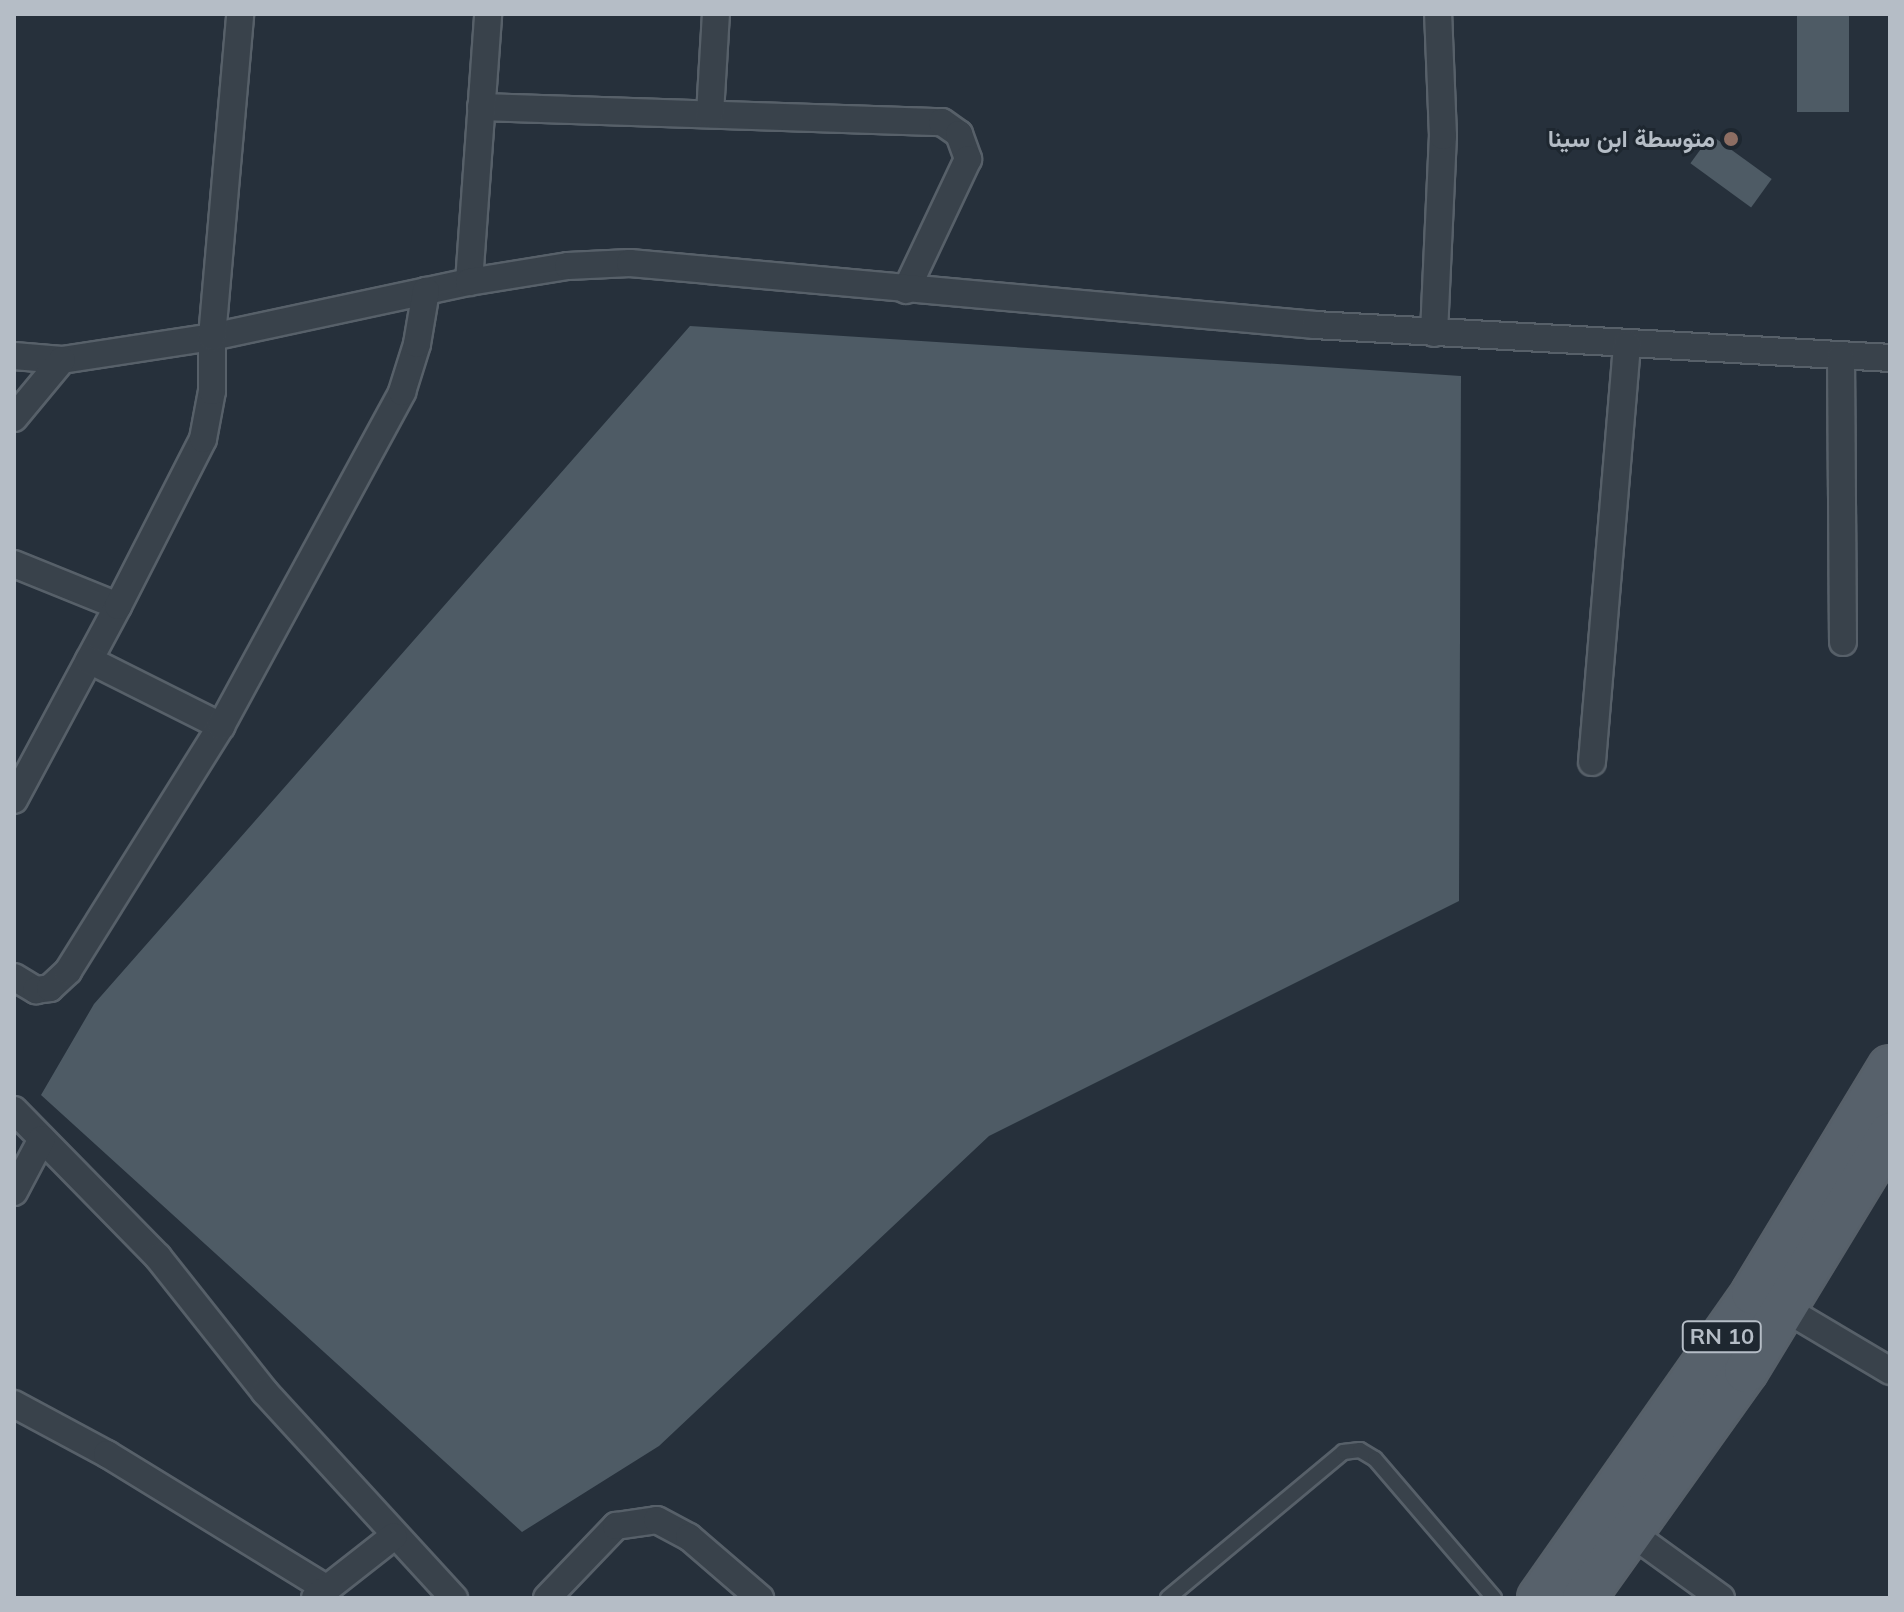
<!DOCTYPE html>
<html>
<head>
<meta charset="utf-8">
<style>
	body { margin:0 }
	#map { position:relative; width:1904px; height:1612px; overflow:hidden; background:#26303b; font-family:Mulish,Vazirmatn,sans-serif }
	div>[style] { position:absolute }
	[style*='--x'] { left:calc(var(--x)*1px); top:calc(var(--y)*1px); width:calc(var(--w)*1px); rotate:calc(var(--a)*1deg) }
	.building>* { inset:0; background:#4e5b65; transform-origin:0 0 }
	.roads { filter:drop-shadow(2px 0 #576069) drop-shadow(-2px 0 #576069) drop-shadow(0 2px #576069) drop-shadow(0 -2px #576069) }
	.service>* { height:14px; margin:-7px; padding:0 7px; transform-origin:7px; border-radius:7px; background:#39424b }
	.minor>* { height:26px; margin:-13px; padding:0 13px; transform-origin:13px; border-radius:13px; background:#39424b }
	.primary>* { height:42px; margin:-21px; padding:0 21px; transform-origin:21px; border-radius:21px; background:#57616b }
	.dots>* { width:22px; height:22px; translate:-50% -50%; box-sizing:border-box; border:4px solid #1e2730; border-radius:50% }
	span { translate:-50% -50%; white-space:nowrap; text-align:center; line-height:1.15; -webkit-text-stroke:6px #1e2730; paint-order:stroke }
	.shield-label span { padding:2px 6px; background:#1e2730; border:2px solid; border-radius:6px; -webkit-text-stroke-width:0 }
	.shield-label { font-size:22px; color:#b5bdc6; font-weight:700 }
	.poi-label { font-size:24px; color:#b5bdc6; font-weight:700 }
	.right { translate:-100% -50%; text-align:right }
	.frame { position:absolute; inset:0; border:16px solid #b5bdc6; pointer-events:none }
</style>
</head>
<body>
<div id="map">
	<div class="building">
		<i style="left:1797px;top:14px;width:52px;height:98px"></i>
		<i style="left:1711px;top:135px;width:75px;height:35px;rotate:36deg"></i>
		<i style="clip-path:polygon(690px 326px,1461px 376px,1459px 901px,989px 1136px,659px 1446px,522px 1532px,41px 1095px,94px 1004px)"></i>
	</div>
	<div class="roads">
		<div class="service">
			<i style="--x:1168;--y:1598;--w:228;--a:-39.8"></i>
			<i style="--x:1343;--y:1452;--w:17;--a:-7"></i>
			<i style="--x:1360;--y:1450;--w:17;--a:31"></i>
			<i style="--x:1375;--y:1459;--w:183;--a:49.4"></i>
		</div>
		<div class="minor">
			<i style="--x:481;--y:107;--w:461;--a:1.9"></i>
			<i style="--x:942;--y:122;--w:21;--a:35"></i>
			<i style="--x:959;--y:134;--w:27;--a:70"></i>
			<i style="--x:968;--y:159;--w:145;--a:115.3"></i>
			<i style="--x:710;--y:114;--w:100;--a:-86.6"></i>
			<i style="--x:469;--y:282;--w:269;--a:-85.9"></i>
			<i style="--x:1434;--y:333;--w:197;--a:-87.4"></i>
			<i style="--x:1443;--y:136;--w:122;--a:-92.3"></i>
			<i style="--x:14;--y:356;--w:48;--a:4.8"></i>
			<i style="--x:62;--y:360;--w:152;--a:-8.7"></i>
			<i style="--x:212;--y:337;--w:263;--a:-12.1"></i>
			<i style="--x:469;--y:282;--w:100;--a:-9.2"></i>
			<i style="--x:568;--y:266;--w:62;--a:-2.8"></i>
			<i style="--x:630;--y:263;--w:688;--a:5.17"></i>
			<i style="--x:1315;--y:325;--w:576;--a:3.28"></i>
			<i style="--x:1841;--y:357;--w:285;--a:89.6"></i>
			<i style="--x:14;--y:418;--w:75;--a:-50.4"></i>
			<i style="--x:14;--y:564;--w:112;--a:22"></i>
			<i style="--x:118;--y:606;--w:220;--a:118.2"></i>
			<i style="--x:118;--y:606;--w:187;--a:-63"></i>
			<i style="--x:203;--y:439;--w:49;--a:-79.4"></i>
			<i style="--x:212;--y:391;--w:54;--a:-90"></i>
			<i style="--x:212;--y:337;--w:324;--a:-85"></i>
			<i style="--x:89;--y:660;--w:148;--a:26.6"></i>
			<i style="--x:1592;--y:762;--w:419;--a:-85.2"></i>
			<i style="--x:14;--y:977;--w:26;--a:31"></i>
			<i style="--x:36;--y:990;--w:14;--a:-8"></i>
			<i style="--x:50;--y:988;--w:25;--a:-43"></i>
			<i style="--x:68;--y:971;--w:289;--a:-58"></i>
			<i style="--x:221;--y:726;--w:380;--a:-61.5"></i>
			<i style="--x:402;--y:392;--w:50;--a:-72.6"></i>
			<i style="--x:417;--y:344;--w:54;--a:-80.4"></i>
			<i style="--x:14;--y:1110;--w:206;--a:45.6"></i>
			<i style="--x:158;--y:1257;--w:172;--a:51.6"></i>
			<i style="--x:265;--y:1392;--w:280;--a:47.5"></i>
			<i style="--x:14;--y:1192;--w:60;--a:-62.2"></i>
			<i style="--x:1784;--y:1308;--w:123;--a:30.7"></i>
			<i style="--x:14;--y:1404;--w:106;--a:28.3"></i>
			<i style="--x:107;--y:1454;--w:258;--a:31.5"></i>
			<i style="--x:1631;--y:1533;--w:111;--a:35.8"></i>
			<i style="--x:315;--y:1598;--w:100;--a:-38.1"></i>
			<i style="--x:547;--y:1598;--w:100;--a:-46.2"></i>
			<i style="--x:616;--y:1526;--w:41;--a:-8.3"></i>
			<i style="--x:657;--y:1520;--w:36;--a:28"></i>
			<i style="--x:689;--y:1537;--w:94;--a:40.7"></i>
		</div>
		<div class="primary">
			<i style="--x:1539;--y:1598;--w:373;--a:-54.9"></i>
			<i style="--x:1753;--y:1293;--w:264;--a:-58.8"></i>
			<i style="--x:1584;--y:1598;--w:279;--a:-54.5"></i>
			<i style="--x:1746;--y:1371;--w:277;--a:-58.7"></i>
		</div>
	</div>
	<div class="dots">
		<i style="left:1731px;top:139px;background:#8d6e63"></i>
	</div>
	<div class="shield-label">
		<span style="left:1722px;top:1337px">RN 10</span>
	</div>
	<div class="poi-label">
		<span class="right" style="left:1715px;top:139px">متوسطة ابن سينا</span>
	</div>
	<div class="frame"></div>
</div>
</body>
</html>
